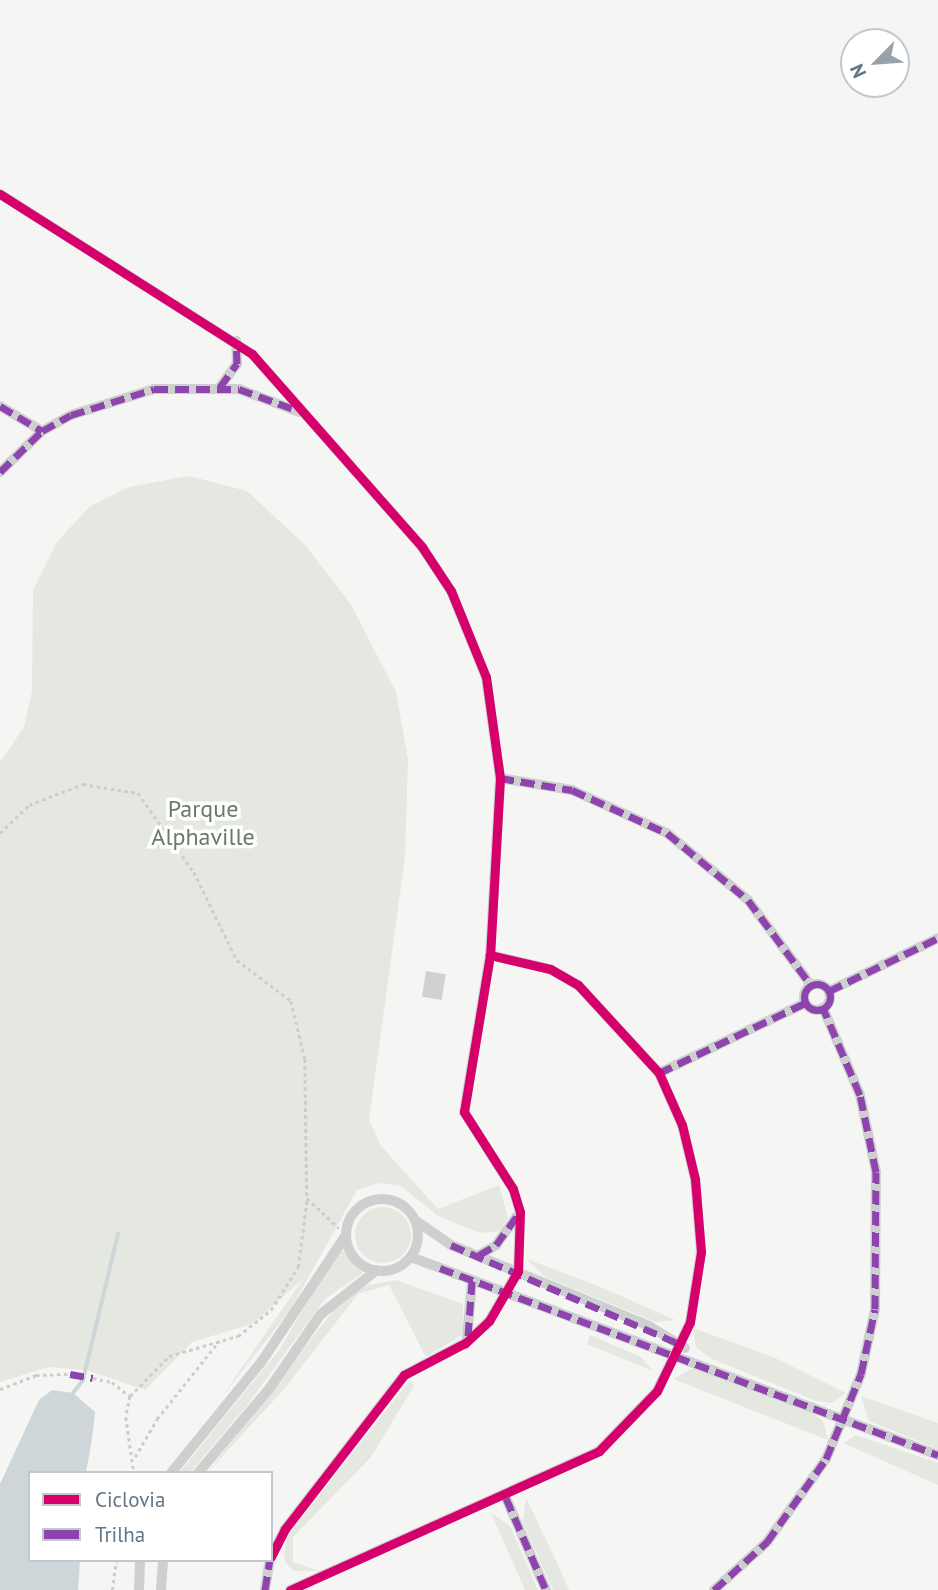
<!DOCTYPE html>
<html>
<head>
<meta charset="utf-8">
<style>
	body { margin:0 }
	#map { position:relative; width:938px; height:1590px; overflow:hidden; background:#f5f5f3; font-family:"PT Sans",sans-serif }
	div>[style] { position:absolute }
	[style*='--x'] { left:calc(var(--x)*1px); top:calc(var(--y)*1px); width:calc(var(--w)*1px); rotate:calc(var(--a)*1deg) }
	.green>* { inset:0; background:#e4e8e1 }
	.round { border-radius:50% }
	.water>* { inset:0; background:#ced6d9 }
	.stream>* { height:3.5px; margin:-1.75px; padding:0 1.75px; transform-origin:1.75px; border-radius:1.75px; background:#ced6d9 }
	.building>* { inset:0; background:#d0d1d1; transform-origin:0 0 }
	.path>* { height:2.5px; margin-top:-1.25px; transform-origin:0; background:repeating-linear-gradient(90deg,#cccdcd 0 3.5px,transparent 0 7px) }
	.street>* { height:10px; margin:-5px; padding:0 5px; transform-origin:5px; border-radius:5px; background:#ced0d0 }
	.street>.ring { margin:-5px; padding:0; box-sizing:content-box; background:none; border:10px solid #ced0d0; border-radius:50% }
	.quiet>* { height:7px; margin-top:-3.5px; transform-origin:0; background:repeating-linear-gradient(90deg,#8e44ad 0 14px,transparent 0 21px) }
	.quiet>.ring { margin:-3.5px; padding:0; box-sizing:content-box; background:none; border:7px solid #8e44ad; border-radius:50% }
	.cycleway>* { height:9px; margin:-4.5px; padding:0 4.5px; transform-origin:4.5px; border-radius:4.5px; background:#d6006c }
	span { translate:-50% -50%; white-space:nowrap; text-align:center; line-height:1.15; -webkit-text-stroke:7px #fff; paint-order:stroke }
	.park-label { font-size:24px; color:#677c62 }
	.legend { position:absolute; left:28px; top:1471px; width:245px; height:91px; box-sizing:border-box; background:#fff; border:2px solid #c1c8ce; margin:0; padding:9px 12px; list-style:none; font-size:21px; color:#637585 }
	.legend li { display:flex; align-items:center; gap:14px; height:35px }
	.legend b { width:35px; border:2px solid #c1c8ce }
	.north { position:absolute; left:840px; top:28px; width:70px; height:70px; box-sizing:border-box; background:#fff; border:2px solid #c1c8ce; border-radius:50%; rotate:245deg; font-size:19px; font-weight:700; line-height:28px; text-align:center; color:#637585 }
	.north::after { content:''; display:block; margin:auto; width:24px; height:32px; background:#96a2ac; clip-path:polygon(50% 0,100% 100%,50% 72%,0 100%) }
</style>
</head>
<body>
<div id="map">
	<div class="green">
		<i style="clip-path:polygon(189px 476px,247px 491px,305px 545px,350px 603px,396px 692px,408px 759px,405px 857px,369px 1120px,381px 1146px,438px 1209px,499px 1185px,508px 1218px,499px 1231px,480px 1233px,438px 1216px,401px 1186px,379px 1183px,357px 1190px,291px 1309px,221px 1398px,303px 1279px,252px 1324px,192px 1342px,145px 1390px,87px 1370px,48px 1367px,0 1382px,0 762px,24px 727px,32px 691px,33px 590px,57px 542px,89px 507px,129px 487px)"></i>
		<i class="round" style="left:355px;top:1207px;width:56px;height:56px"></i>
		<i style="clip-path:polygon(340px 1248px,363px 1273px,325px 1299px,248px 1404px,190px 1473px,179px 1473px,279px 1350px)"></i>
		<i style="clip-path:polygon(527px 1259px,603px 1288px,675px 1320px,656px 1322px,545px 1277px)"></i>
		<i style="clip-path:polygon(396px 1280px,463px 1304px,463px 1334px,426px 1357px,389px 1285px,358px 1294px,285px 1388px,207px 1473px,340px 1302px,367px 1285px)"></i>
		<i style="clip-path:polygon(693px 1328px,773px 1357px,846px 1393px,832px 1403px,816px 1401px,710px 1358px,696px 1347px)"></i>
		<i style="clip-path:polygon(590px 1335px,641px 1357px,653px 1371px,587px 1344px)"></i>
		<i style="clip-path:polygon(695px 1367px,813px 1413px,823px 1421px,828px 1440px,673px 1379px)"></i>
		<i style="clip-path:polygon(410px 1380px,414px 1386px,371px 1457px,293px 1537px,293px 1562px,319px 1571px,293px 1571px,284px 1560px,286px 1537px)"></i>
		<i style="clip-path:polygon(861px 1396px,938px 1423px,938px 1449px,869px 1421px)"></i>
		<i style="clip-path:polygon(856px 1435px,938px 1463px,938px 1485px,843px 1443px)"></i>
		<i style="clip-path:polygon(526px 1498px,560px 1569px,569px 1590px,553px 1590px,523px 1522px)"></i>
		<i style="clip-path:polygon(491px 1513px,510px 1526px,538px 1590px,525px 1590px)"></i>
	</div>
	<div class="water">
		<i style="clip-path:polygon(52px 1390px,73px 1393px,95px 1412px,92px 1439px,86px 1473px,30px 1473px,30px 1560px,80px 1560px,78px 1590px,0 1590px,0 1484px,39px 1400px)"></i>
	</div>
	<div class="stream">
		<i style="--x:73;--y:1393;--w:16;--a:-52"></i>
		<i style="--x:83;--y:1380;--w:150;--a:-76.5"></i>
	</div>
	<div class="building">
		<i style="left:426px;top:971px;width:20px;height:26px;rotate:9deg"></i>
	</div>
	<div class="path">
		<i style="--x:0;--y:833;--w:40;--a:-44"></i>
		<i style="--x:29;--y:805;--w:58;--a:-21.3"></i>
		<i style="--x:83;--y:784;--w:56;--a:9.3"></i>
		<i style="--x:138;--y:793;--w:97;--a:54.7"></i>
		<i style="--x:194;--y:872;--w:98;--a:64"></i>
		<i style="--x:237;--y:960;--w:68;--a:37.2"></i>
		<i style="--x:291;--y:1001;--w:60;--a:76.4"></i>
		<i style="--x:305;--y:1059;--w:139;--a:89.2"></i>
		<i style="--x:307;--y:1198;--w:44;--a:43.2"></i>
		<i style="--x:93;--y:1378;--w:19;--a:12"></i>
		<i style="--x:112;--y:1382;--w:23;--a:38"></i>
		<i style="--x:130;--y:1396;--w:21;--a:101"></i>
		<i style="--x:126;--y:1417;--w:57;--a:81.9"></i>
		<i style="--x:0;--y:1389;--w:39;--a:-21"></i>
		<i style="--x:36;--y:1375;--w:34;--a:-2"></i>
		<i style="--x:130;--y:1396;--w:56;--a:-45.7"></i>
		<i style="--x:169;--y:1356;--w:72;--a:-16.2"></i>
		<i style="--x:238;--y:1336;--w:42;--a:-38.2"></i>
		<i style="--x:271;--y:1310;--w:51;--a:-57.9"></i>
		<i style="--x:298;--y:1267;--w:69;--a:-82.5"></i>
		<i style="--x:135;--y:1457;--w:44;--a:-59.9"></i>
		<i style="--x:157;--y:1419;--w:100;--a:-51.5"></i>
		<i style="--x:112;--y:1590;--w:30;--a:-82"></i>
	</div>
	<div class="street">
		<i style="--x:0;--y:194;--w:299;--a:32.4"></i>
		<i style="--x:252;--y:354;--w:257;--a:48.6"></i>
		<i style="--x:422;--y:547;--w:53;--a:56.6"></i>
		<i style="--x:451;--y:591;--w:93;--a:67.9"></i>
		<i style="--x:486;--y:677;--w:102;--a:82.1"></i>
		<i style="--x:500;--y:778;--w:177;--a:93.2"></i>
		<i style="--x:490;--y:955;--w:159;--a:99.4"></i>
		<i style="--x:464;--y:1112;--w:91;--a:57.5"></i>
		<i style="--x:513;--y:1189;--w:24;--a:73"></i>
		<i style="--x:520;--y:1212;--w:59;--a:91.9"></i>
		<i style="--x:518;--y:1271;--w:58;--a:120.1"></i>
		<i style="--x:489;--y:1321;--w:33;--a:137"></i>
		<i style="--x:465;--y:1343;--w:69;--a:152.3"></i>
		<i style="--x:404;--y:1375;--w:195;--a:127.7"></i>
		<i style="--x:285;--y:1529;--w:31;--a:117"></i>
		<i style="--x:220;--y:387;--w:29;--a:-54"></i>
		<i style="--x:237;--y:364;--w:23;--a:-92"></i>
		<i style="--x:0;--y:406;--w:49;--a:30.8"></i>
		<i style="--x:0;--y:472;--w:59;--a:-44.3"></i>
		<i style="--x:42;--y:431;--w:33;--a:-29"></i>
		<i style="--x:71;--y:415;--w:87;--a:-17.4"></i>
		<i style="--x:154;--y:389;--w:85;--a:0"></i>
		<i style="--x:239;--y:389;--w:64;--a:21"></i>
		<i style="--x:500;--y:778;--w:73;--a:9.5"></i>
		<i style="--x:572;--y:790;--w:104;--a:24.4"></i>
		<i style="--x:667;--y:833;--w:105;--a:39.6"></i>
		<i style="--x:748;--y:900;--w:106;--a:53.5"></i>
		<i class="ring" style="left:804px;top:984px;width:16px;height:16px"></i>
		<i style="--x:829;--y:991;--w:121;--a:-25.9"></i>
		<i style="--x:659;--y:1073;--w:162;--a:-25.6"></i>
		<i class="ring" style="left:346px;top:1199px;width:62px;height:62px"></i>
		<i style="--x:415;--y:1220;--w:44;--a:34.8"></i>
		<i style="--x:451;--y:1245;--w:214;--a:22.2"></i>
		<i style="--x:649;--y:1326;--w:42;--a:31.4"></i>
		<i style="--x:479;--y:1255;--w:20;--a:-30"></i>
		<i style="--x:496;--y:1245;--w:41;--a:-54"></i>
		<i style="--x:411;--y:1257;--w:563;--a:20.59"></i>
		<i style="--x:467;--y:1339;--w:58;--a:-85.1"></i>
		<i style="--x:171;--y:1473;--w:144;--a:-50.9"></i>
		<i style="--x:262;--y:1361;--w:151;--a:-56.3"></i>
		<i style="--x:198;--y:1473;--w:110;--a:-49.8"></i>
		<i style="--x:269;--y:1389;--w:91;--a:-55.3"></i>
		<i style="--x:321;--y:1314;--w:71;--a:-38.2"></i>
		<i style="--x:506;--y:1498;--w:100;--a:66.5"></i>
		<i style="--x:139;--y:1590;--w:30;--a:-88"></i>
		<i style="--x:161;--y:1590;--w:30;--a:-86"></i>
		<i style="--x:265;--y:1590;--w:30;--a:-81"></i>
		<i style="--x:290;--y:1590;--w:339;--a:-24.2"></i>
		<i style="--x:599;--y:1451;--w:83;--a:-46"></i>
		<i style="--x:657;--y:1391;--w:76;--a:-64.4"></i>
		<i style="--x:690;--y:1322;--w:71;--a:-81.1"></i>
		<i style="--x:701;--y:1252;--w:73;--a:-94.7"></i>
		<i style="--x:695;--y:1179;--w:56;--a:-103.5"></i>
		<i style="--x:682;--y:1125;--w:57;--a:-113.9"></i>
		<i style="--x:659;--y:1073;--w:120;--a:-132.6"></i>
		<i style="--x:578;--y:985;--w:32;--a:-150"></i>
		<i style="--x:550;--y:969;--w:62;--a:-166.9"></i>
		<i style="--x:714;--y:1590;--w:72;--a:-42.2"></i>
		<i style="--x:767;--y:1542;--w:102;--a:-54.6"></i>
		<i style="--x:826;--y:1459;--w:92;--a:-67.6"></i>
		<i style="--x:861;--y:1374;--w:66;--a:-77.8"></i>
		<i style="--x:875;--y:1309;--w:137;--a:-89.6"></i>
		<i style="--x:876;--y:1172;--w:79;--a:-101.7"></i>
		<i style="--x:860;--y:1095;--w:95;--a:-113"></i>
	</div>
	<div class="quiet">
		<i style="--x:220;--y:387;--w:29;--a:-54"></i>
		<i style="--x:237;--y:364;--w:23;--a:-92"></i>
		<i style="--x:0;--y:406;--w:49;--a:30.8"></i>
		<i style="--x:0;--y:472;--w:59;--a:-44.3"></i>
		<i style="--x:42;--y:431;--w:33;--a:-29"></i>
		<i style="--x:71;--y:415;--w:87;--a:-17.4"></i>
		<i style="--x:154;--y:389;--w:85;--a:0"></i>
		<i style="--x:239;--y:389;--w:61;--a:20.2"></i>
		<i style="--x:500;--y:778;--w:73;--a:9.5"></i>
		<i style="--x:572;--y:790;--w:104;--a:24.4"></i>
		<i style="--x:667;--y:833;--w:105;--a:39.6"></i>
		<i style="--x:748;--y:900;--w:106;--a:53.5"></i>
		<i class="ring" style="left:804px;top:984px;width:19px;height:19px"></i>
		<i style="--x:829;--y:991;--w:121;--a:-25.9"></i>
		<i style="--x:659;--y:1073;--w:162;--a:-25.6"></i>
		<i style="--x:451;--y:1245;--w:254;--a:23.4"></i>
		<i style="--x:479;--y:1255;--w:20;--a:-30"></i>
		<i style="--x:496;--y:1245;--w:37;--a:-54"></i>
		<i style="--x:440;--y:1268;--w:532;--a:20.58"></i>
		<i style="--x:468;--y:1336;--w:55;--a:-85.8"></i>
		<i style="--x:70;--y:1374;--w:23;--a:10"></i>
		<i style="--x:506;--y:1498;--w:100;--a:66.5"></i>
		<i style="--x:265;--y:1590;--w:30;--a:-81"></i>
		<i style="--x:714;--y:1590;--w:72;--a:-42.2"></i>
		<i style="--x:767;--y:1542;--w:102;--a:-54.6"></i>
		<i style="--x:826;--y:1459;--w:92;--a:-67.6"></i>
		<i style="--x:861;--y:1374;--w:66;--a:-77.8"></i>
		<i style="--x:875;--y:1309;--w:137;--a:-89.6"></i>
		<i style="--x:876;--y:1172;--w:79;--a:-101.7"></i>
		<i style="--x:860;--y:1095;--w:95;--a:-113"></i>
	</div>
	<div class="cycleway">
		<i style="--x:0;--y:194;--w:299;--a:32.4"></i>
		<i style="--x:252;--y:354;--w:257;--a:48.6"></i>
		<i style="--x:422;--y:547;--w:53;--a:56.6"></i>
		<i style="--x:451;--y:591;--w:93;--a:67.9"></i>
		<i style="--x:486;--y:677;--w:102;--a:82.1"></i>
		<i style="--x:500;--y:778;--w:177;--a:93.2"></i>
		<i style="--x:490;--y:955;--w:159;--a:99.4"></i>
		<i style="--x:464;--y:1112;--w:91;--a:57.5"></i>
		<i style="--x:513;--y:1189;--w:24;--a:73"></i>
		<i style="--x:520;--y:1212;--w:59;--a:91.9"></i>
		<i style="--x:518;--y:1271;--w:58;--a:120.1"></i>
		<i style="--x:489;--y:1321;--w:33;--a:137"></i>
		<i style="--x:465;--y:1343;--w:69;--a:152.3"></i>
		<i style="--x:404;--y:1375;--w:195;--a:127.7"></i>
		<i style="--x:285;--y:1529;--w:31;--a:117"></i>
		<i style="--x:290;--y:1590;--w:339;--a:-24.2"></i>
		<i style="--x:599;--y:1451;--w:83;--a:-46"></i>
		<i style="--x:657;--y:1391;--w:76;--a:-64.4"></i>
		<i style="--x:690;--y:1322;--w:71;--a:-81.1"></i>
		<i style="--x:701;--y:1252;--w:73;--a:-94.7"></i>
		<i style="--x:695;--y:1179;--w:56;--a:-103.5"></i>
		<i style="--x:682;--y:1125;--w:57;--a:-113.9"></i>
		<i style="--x:659;--y:1073;--w:120;--a:-132.6"></i>
		<i style="--x:578;--y:985;--w:32;--a:-150"></i>
		<i style="--x:550;--y:969;--w:62;--a:-166.9"></i>
	</div>
	<div class="park-label">
		<span style="left:203px;top:823px">Parque<br>Alphaville</span>
	</div>
	<ul class="legend">
	<li><b style="height:9px;background:#d6006c"></b>Ciclovia</li>
	<li><b style="height:9px;background:#8e44ad"></b>Trilha</li>
	</ul>
	<div class="north">N</div>
</div>
</body>
</html>
